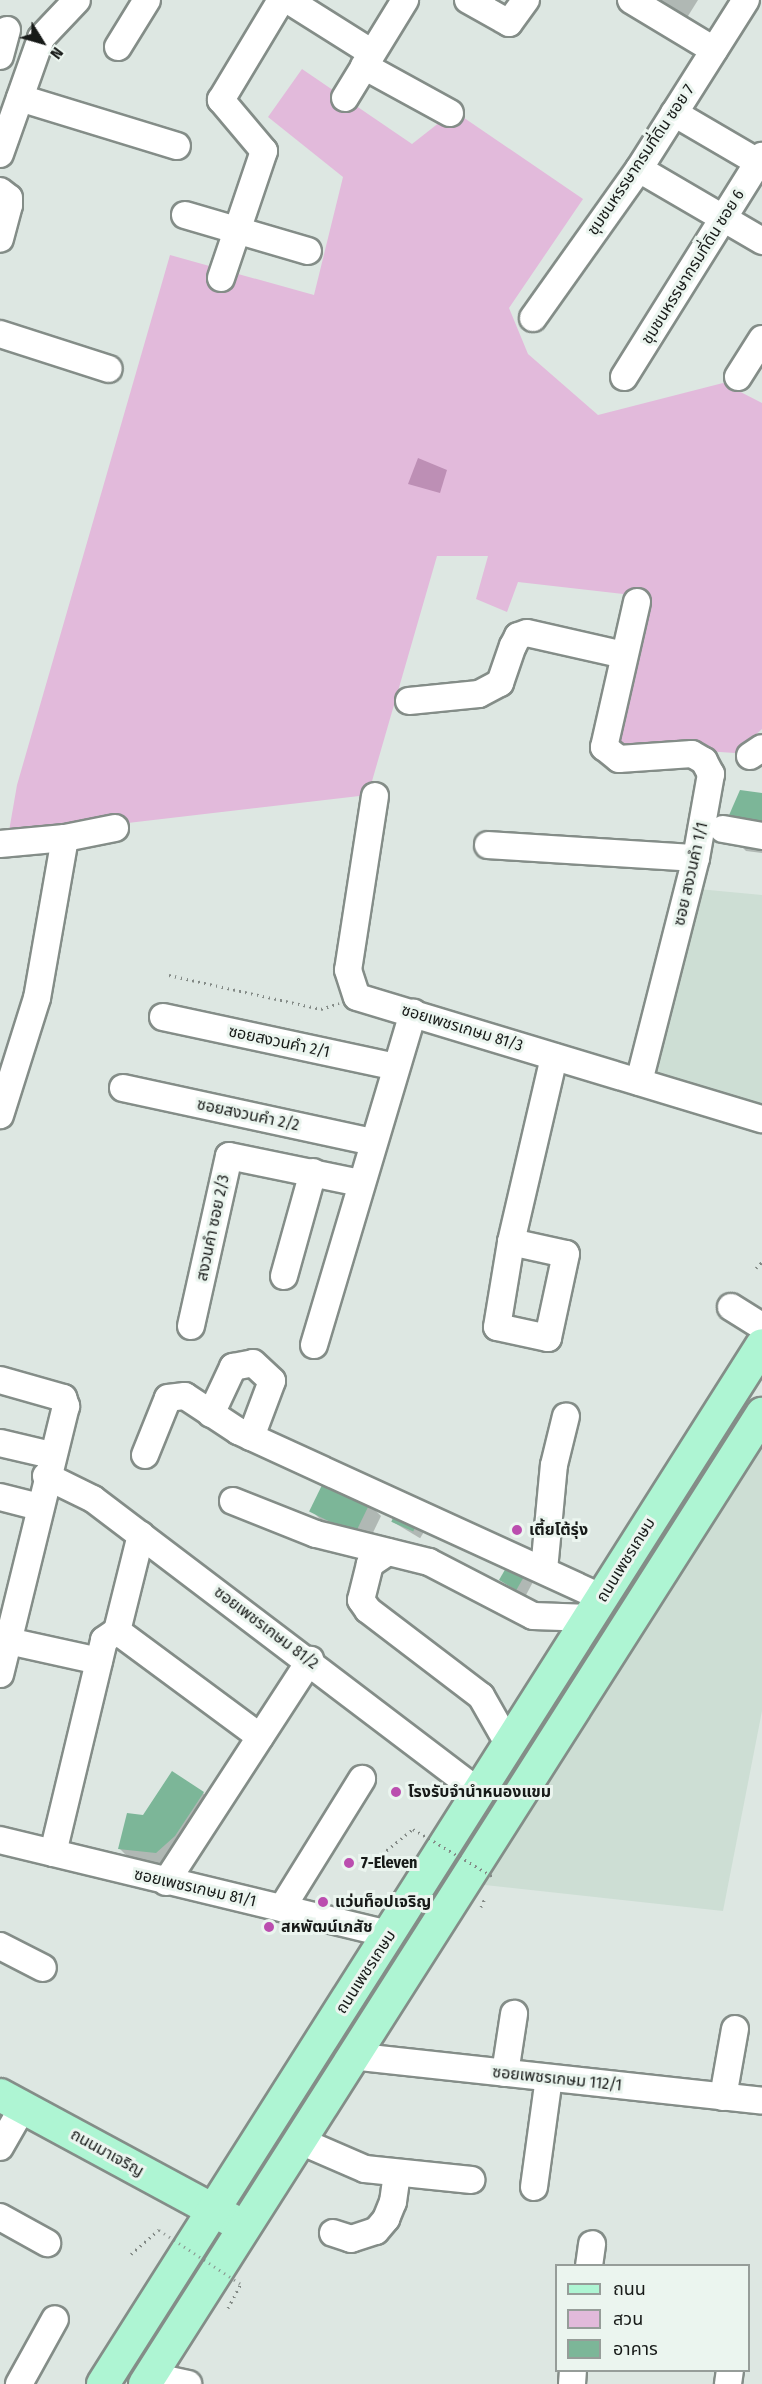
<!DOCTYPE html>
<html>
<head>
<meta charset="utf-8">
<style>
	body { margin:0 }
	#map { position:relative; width:762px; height:2384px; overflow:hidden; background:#dde7e2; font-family:"Fira Sans Condensed","Noto Sans Thai",sans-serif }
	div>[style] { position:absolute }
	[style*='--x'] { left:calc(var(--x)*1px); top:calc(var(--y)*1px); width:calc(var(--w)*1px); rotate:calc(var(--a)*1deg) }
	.built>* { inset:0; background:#cdded4 }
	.green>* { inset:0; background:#e2badb }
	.water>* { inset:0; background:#bd8fb5 }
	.shadow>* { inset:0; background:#0003; transform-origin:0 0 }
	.building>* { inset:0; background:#7cb698; transform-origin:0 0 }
	.path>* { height:3px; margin-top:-1.5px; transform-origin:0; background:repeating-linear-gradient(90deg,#838a86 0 1.5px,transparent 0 6px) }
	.roads { filter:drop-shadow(2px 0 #848d88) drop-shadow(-2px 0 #848d88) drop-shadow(0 2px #848d88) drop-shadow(0 -2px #848d88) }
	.minor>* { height:26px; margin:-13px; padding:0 13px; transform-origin:13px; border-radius:13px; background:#fff }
	.major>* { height:32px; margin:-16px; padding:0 16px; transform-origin:16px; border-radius:16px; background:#aef5d3 }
	.path-bridge>* { height:3px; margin-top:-1.5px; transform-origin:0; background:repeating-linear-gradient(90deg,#838a86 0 1.5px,transparent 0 6px) }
	.dots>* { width:16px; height:16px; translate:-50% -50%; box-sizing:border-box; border:3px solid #ebf5ef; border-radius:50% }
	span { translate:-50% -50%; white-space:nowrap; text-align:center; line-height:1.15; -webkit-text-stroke:6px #ebf5ef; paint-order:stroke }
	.street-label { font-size:16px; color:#171a18 }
	.poi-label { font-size:16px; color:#171a18; font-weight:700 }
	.left { translate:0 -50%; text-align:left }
	.legend { position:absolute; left:555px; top:2264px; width:195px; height:108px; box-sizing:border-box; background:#ebf5ef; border:2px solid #969d99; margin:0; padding:8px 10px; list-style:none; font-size:18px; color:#171a18 }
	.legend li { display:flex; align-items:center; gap:12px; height:30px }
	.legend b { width:30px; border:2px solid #969d99 }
	.north { position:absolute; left:12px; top:12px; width:60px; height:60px; -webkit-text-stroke:4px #ebf5ef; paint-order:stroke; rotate:127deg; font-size:16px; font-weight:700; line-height:24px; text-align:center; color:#171a18 }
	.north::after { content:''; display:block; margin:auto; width:21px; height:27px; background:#171a18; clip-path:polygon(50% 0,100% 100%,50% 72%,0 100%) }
</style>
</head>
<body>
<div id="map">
	<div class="built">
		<i style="clip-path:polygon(698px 889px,762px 895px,762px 1135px,645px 1099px)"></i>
		<i style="clip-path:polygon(762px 1443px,762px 1711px,723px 1911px,476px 1884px)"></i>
	</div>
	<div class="green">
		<i style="clip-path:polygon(302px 69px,412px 144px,454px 111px,583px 199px,509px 308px,528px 354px,598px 415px,723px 383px,762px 403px,762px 729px,735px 753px,615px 745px,632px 595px,518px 582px,507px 612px,476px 599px,488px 556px,437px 556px,368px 795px,8px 837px,17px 785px,170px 255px,314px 295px,343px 177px,268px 117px)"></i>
	</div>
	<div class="water">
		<i style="clip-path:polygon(418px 458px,447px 470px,440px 493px,408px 484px)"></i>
	</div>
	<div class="shadow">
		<i style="clip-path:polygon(649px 0,698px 0,683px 24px)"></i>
		<i style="clip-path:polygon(762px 794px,762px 853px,746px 851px,724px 829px)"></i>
		<i style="clip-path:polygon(369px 1504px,381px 1516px,368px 1543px,324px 1523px,312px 1511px)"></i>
		<i style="left:398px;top:1511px;width:33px;height:12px;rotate:31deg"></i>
		<i style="clip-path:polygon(510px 1563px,534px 1580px,525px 1597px,501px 1580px)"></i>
		<i style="clip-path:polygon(203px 1793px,225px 1815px,187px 1869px,142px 1871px,120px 1849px,144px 1817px)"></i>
	</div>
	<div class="building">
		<i style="clip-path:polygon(740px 790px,762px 793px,762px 834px,723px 829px)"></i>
		<i style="left:324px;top:1481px;width:51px;height:34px;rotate:26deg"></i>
		<i style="left:397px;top:1509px;width:24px;height:14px;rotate:24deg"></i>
		<i style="left:510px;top:1561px;width:20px;height:22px;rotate:30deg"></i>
		<i style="clip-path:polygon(172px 1771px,204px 1792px,175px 1836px,156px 1853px,118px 1849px,127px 1813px,143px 1815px)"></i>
	</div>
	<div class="path">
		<i style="--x:169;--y:975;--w:156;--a:12.6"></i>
		<i style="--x:321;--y:1009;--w:19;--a:-18"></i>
		<i style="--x:756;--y:1268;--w:8;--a:-45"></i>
		<i style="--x:382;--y:1854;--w:40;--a:-39"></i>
		<i style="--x:481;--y:1907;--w:10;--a:-66"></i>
		<i style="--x:131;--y:2254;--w:37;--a:-41"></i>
		<i style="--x:228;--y:2308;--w:27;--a:-62"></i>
	</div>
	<div class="roads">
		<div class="minor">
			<i style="--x:288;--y:0;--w:99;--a:32.2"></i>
			<i style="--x:468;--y:0;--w:47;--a:29.3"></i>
			<i style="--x:509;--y:23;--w:29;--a:-54"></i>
			<i style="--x:631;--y:0;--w:97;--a:31.1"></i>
			<i style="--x:118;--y:47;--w:55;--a:-58.3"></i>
			<i style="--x:0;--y:56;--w:27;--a:-75"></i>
			<i style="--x:364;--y:66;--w:98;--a:28.7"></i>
			<i style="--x:20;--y:98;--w:164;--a:17"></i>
			<i style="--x:345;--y:98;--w:115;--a:-58.5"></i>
			<i style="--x:674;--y:113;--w:97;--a:30.3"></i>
			<i style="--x:0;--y:154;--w:123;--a:-70.5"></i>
			<i style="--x:41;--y:38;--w:52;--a:-46.5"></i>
			<i style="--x:639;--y:169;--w:143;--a:30.3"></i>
			<i style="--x:0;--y:191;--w:11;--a:38"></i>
			<i style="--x:9;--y:198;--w:7;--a:90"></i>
			<i style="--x:9;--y:205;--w:35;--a:105"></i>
			<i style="--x:185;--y:215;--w:128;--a:16.3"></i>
			<i style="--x:221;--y:278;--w:134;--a:-71.3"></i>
			<i style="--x:264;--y:151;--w:67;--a:-130.1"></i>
			<i style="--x:221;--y:100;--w:117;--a:-59"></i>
			<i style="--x:533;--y:318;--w:183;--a:-54.6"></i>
			<i style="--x:639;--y:169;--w:200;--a:-57.7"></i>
			<i style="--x:0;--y:334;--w:114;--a:17.8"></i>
			<i style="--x:624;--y:377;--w:261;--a:-58"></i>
			<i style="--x:738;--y:377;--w:45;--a:-57.7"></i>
			<i style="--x:637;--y:602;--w:149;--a:102.8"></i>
			<i style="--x:604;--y:747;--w:19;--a:39"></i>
			<i style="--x:619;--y:759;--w:73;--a:-3.9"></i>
			<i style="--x:692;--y:754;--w:14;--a:30"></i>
			<i style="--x:704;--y:761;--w:15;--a:62"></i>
			<i style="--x:711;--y:774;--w:85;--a:100.1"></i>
			<i style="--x:696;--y:858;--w:231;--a:104.3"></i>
			<i style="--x:409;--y:701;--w:70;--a:-5.7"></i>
			<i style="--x:479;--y:694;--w:24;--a:-28"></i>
			<i style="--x:500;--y:683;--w:39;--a:-71"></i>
			<i style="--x:513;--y:646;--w:11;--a:-63"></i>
			<i style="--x:518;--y:636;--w:9;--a:-18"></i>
			<i style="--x:527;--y:633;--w:99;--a:12.8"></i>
			<i style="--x:750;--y:756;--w:14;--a:-34"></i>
			<i style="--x:375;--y:796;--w:176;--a:98.8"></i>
			<i style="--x:348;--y:970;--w:28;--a:72"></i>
			<i style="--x:357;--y:997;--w:423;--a:16.8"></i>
			<i style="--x:723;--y:829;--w:40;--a:10"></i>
			<i style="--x:65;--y:838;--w:51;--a:-11.3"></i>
			<i style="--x:0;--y:844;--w:65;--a:-5.3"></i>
			<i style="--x:65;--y:838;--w:162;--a:99.9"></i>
			<i style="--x:37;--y:998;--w:123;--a:107.5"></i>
			<i style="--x:488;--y:845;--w:208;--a:3.6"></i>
			<i style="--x:163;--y:1017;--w:238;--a:12.1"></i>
			<i style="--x:123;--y:1088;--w:256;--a:12.2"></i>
			<i style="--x:511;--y:1242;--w:56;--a:12.3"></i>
			<i style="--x:566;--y:1254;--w:86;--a:102.1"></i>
			<i style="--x:548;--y:1338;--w:52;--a:-167.8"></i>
			<i style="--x:497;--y:1327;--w:86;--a:-80.6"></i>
			<i style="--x:511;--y:1242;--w:190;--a:-76.9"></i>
			<i style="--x:284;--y:1276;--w:108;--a:-74.4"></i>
			<i style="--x:731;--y:1307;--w:36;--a:32"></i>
			<i style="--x:191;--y:1326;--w:174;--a:-77.4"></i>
			<i style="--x:229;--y:1156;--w:134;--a:11.6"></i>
			<i style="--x:314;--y:1345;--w:347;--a:-73.4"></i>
			<i style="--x:0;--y:1380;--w:66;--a:15.9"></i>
			<i style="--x:63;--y:1398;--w:9;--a:69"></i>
			<i style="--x:66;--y:1406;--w:276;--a:103.8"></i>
			<i style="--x:211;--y:1414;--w:52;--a:-64.9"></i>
			<i style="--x:233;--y:1367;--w:20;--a:-11"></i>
			<i style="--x:253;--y:1363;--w:26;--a:43"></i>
			<i style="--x:272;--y:1381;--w:60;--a:110.6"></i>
			<i style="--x:0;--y:1443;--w:52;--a:13.2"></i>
			<i style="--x:145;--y:1455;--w:61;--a:-68"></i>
			<i style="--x:168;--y:1398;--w:17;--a:-7"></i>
			<i style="--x:185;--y:1396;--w:64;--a:33.4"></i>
			<i style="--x:238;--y:1431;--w:400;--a:24.6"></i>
			<i style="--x:46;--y:1476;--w:52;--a:26.1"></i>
			<i style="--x:93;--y:1499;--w:485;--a:37.2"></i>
			<i style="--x:0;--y:1497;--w:40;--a:14.4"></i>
			<i style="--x:233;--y:1501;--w:89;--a:21.7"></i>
			<i style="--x:316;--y:1534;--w:116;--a:13.9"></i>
			<i style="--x:429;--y:1562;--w:117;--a:27.4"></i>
			<i style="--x:533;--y:1616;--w:56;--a:2"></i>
			<i style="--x:388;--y:1552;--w:22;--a:146"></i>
			<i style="--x:370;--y:1564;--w:37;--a:104"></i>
			<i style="--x:361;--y:1600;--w:12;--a:55"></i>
			<i style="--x:368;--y:1610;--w:142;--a:37.3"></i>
			<i style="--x:481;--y:1696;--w:56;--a:60.3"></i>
			<i style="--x:544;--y:1570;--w:105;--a:-84.6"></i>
			<i style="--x:554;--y:1465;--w:50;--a:-76.2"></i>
			<i style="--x:117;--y:1631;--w:178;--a:36.5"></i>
			<i style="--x:8;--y:1641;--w:93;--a:12.4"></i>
			<i style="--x:0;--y:1840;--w:401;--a:13.6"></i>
			<i style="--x:53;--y:1853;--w:219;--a:-76.5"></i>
			<i style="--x:104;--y:1640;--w:16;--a:-35"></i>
			<i style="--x:117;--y:1631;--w:99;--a:-76"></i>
			<i style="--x:166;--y:1882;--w:265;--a:-57"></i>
			<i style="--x:282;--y:1908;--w:152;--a:-58.2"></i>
			<i style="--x:0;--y:1946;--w:48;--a:27.1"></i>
			<i style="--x:351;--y:2056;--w:413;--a:6.2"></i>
			<i style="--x:505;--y:2073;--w:60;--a:-81.3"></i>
			<i style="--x:723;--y:2097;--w:69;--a:-80"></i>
			<i style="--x:298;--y:2140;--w:73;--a:23.4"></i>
			<i style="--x:365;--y:2169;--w:107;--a:5.9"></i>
			<i style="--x:0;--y:2147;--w:46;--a:-60.1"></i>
			<i style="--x:534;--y:2187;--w:110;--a:-82.2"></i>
			<i style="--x:0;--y:2217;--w:54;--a:29"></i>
			<i style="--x:333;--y:2233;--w:19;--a:18"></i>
			<i style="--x:351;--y:2239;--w:26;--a:-18"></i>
			<i style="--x:376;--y:2231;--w:16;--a:-50"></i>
			<i style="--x:386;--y:2219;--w:18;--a:-68"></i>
			<i style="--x:393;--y:2202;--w:29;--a:-82"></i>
			<i style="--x:589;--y:2266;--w:22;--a:-82"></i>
			<i style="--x:151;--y:2376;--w:38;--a:12"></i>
			<i style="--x:19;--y:2384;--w:74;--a:-61"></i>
			<i style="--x:572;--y:2384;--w:14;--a:-86"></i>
			<i style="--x:728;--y:2384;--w:14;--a:-82"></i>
		</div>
		<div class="major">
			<i style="--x:0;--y:2095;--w:263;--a:28.4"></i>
			<i style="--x:103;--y:2384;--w:1230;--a:-57.61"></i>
			<i style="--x:145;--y:2384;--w:1150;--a:-57.54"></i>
		</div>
	</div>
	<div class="path-bridge">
		<i style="--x:413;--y:1829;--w:92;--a:30.7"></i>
		<i style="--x:159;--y:2230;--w:98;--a:33.4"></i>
	</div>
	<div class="dots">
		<i style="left:517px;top:1530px;background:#bb4eaf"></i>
		<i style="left:396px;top:1792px;background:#bb4eaf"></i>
		<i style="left:349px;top:1863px;background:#bb4eaf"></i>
		<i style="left:323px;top:1902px;background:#bb4eaf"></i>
		<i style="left:269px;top:1927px;background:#bb4eaf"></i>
	</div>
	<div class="street-label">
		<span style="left:641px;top:160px;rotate:-56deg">ชุมชนหรรษากรมที่ดิน ซอย 7</span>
		<span style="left:693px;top:267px;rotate:-58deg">ชุมชนหรรษากรมที่ดิน ซอย 6</span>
		<span style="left:691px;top:874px;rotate:-77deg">ซอย สงวนคำ 1/1</span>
		<span style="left:462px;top:1028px;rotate:17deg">ซอยเพชรเกษม 81/3</span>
		<span style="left:279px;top:1042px;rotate:12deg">ซอยสงวนคำ 2/1</span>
		<span style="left:248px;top:1115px;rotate:12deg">ซอยสงวนคำ 2/2</span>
		<span style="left:213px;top:1228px;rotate:-78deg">สงวนคำ ซอย 2/3</span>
		<span style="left:626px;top:1560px;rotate:-58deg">ถนนเพชรเกษม</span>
		<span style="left:266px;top:1628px;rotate:37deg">ซอยเพชรเกษม 81/2</span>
		<span style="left:195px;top:1888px;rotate:13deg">ซอยเพชรเกษม 81/1</span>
		<span style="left:366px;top:1972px;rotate:-57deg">ถนนเพชรเกษม</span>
		<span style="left:557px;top:2079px;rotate:6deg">ซอยเพชรเกษม 112/1</span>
		<span style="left:107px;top:2153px;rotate:29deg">ถนนมาเจริญ</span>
	</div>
	<div class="poi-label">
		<span class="left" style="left:529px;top:1530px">เตี้ยโต้รุ่ง</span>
		<span class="left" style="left:408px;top:1792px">โรงรับจำนำหนองแขม</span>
		<span class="left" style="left:361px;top:1863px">7-Eleven</span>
		<span class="left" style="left:335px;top:1902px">แว่นท็อปเจริญ</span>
		<span class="left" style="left:281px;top:1927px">สหพัฒน์เภสัช</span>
	</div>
	<ul class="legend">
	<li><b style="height:8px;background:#aef5d3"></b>ถนน</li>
	<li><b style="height:16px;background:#e2badb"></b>สวน</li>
	<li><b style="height:16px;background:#7cb698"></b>อาคาร</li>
	</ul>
	<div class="north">N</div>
</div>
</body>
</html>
